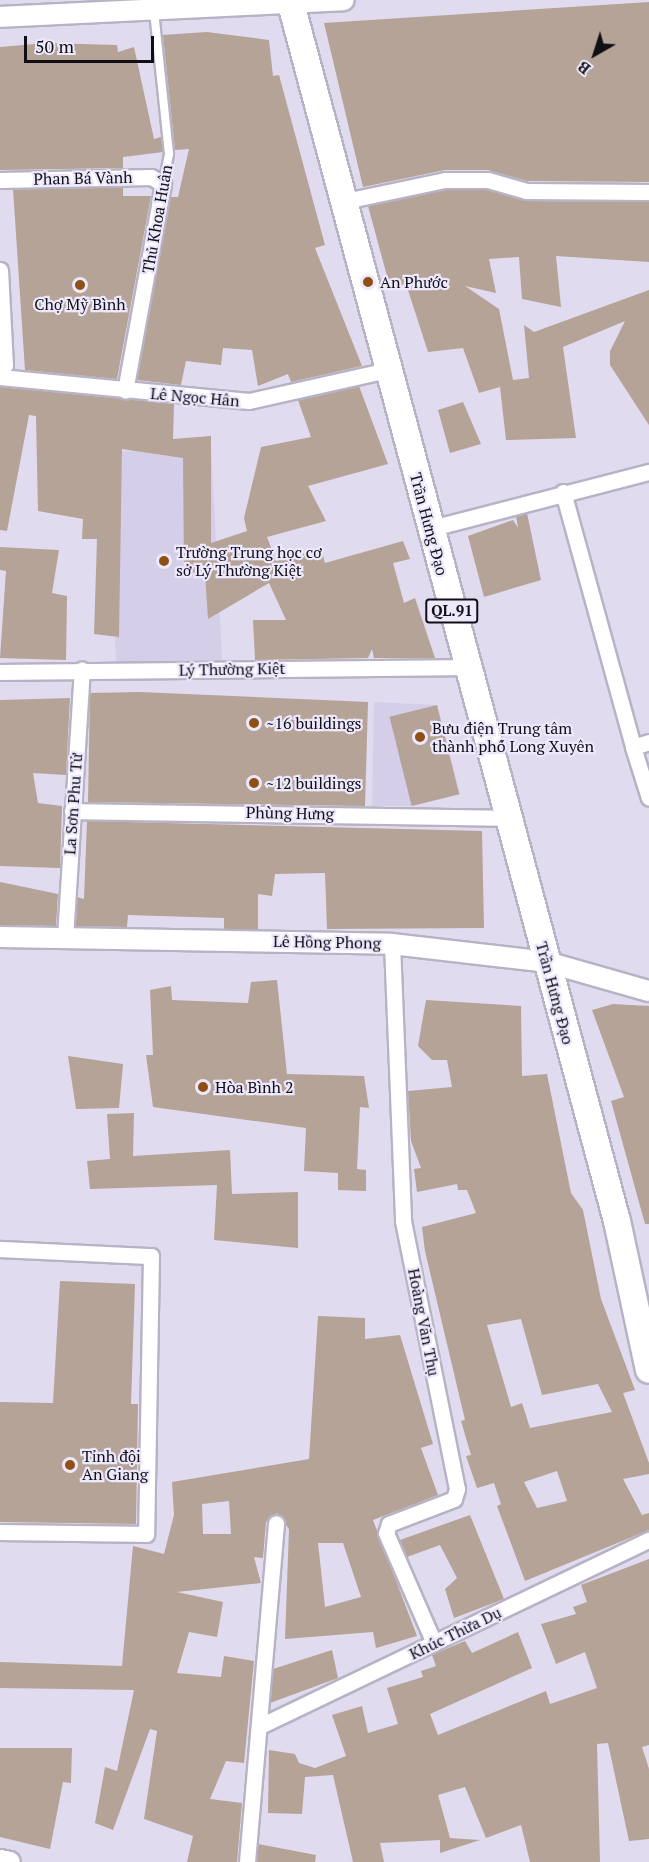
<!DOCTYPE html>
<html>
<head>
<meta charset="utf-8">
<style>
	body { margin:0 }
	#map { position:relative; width:649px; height:1862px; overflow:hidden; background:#e0dbef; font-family:"PT Serif",serif }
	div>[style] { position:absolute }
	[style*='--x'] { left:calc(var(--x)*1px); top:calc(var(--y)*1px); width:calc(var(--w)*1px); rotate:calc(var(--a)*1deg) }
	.built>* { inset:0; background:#d5cee9; transform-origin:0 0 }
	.building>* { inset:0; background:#b4a396; transform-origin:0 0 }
	.roads { filter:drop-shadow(2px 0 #b7b3c5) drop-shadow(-2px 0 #b7b3c5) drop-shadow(0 2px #b7b3c5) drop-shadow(0 -2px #b7b3c5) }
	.service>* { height:8px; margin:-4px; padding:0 4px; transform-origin:4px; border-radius:4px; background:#fff }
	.minor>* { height:15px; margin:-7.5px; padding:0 7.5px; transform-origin:7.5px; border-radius:7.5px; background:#fff }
	.tertiary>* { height:20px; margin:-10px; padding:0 10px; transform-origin:10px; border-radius:10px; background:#fff }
	.trunk>* { height:26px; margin:-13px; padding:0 13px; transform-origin:13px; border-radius:13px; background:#fff }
	.dots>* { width:16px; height:16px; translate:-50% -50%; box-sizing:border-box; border:3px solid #ede8fc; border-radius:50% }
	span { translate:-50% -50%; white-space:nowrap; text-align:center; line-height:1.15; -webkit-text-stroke:4.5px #ede8fc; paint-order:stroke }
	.shield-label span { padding:2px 4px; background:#ede8fc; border:2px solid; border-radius:4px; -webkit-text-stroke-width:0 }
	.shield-label { font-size:15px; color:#100f15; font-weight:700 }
	.street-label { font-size:16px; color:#100f15 }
	.poi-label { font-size:16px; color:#100f15 }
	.left { translate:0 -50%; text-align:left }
	.north { position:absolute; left:565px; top:24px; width:60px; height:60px; -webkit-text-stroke:4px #ede8fc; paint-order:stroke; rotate:219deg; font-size:16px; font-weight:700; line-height:24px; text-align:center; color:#100f15 }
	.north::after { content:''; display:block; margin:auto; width:21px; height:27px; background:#100f15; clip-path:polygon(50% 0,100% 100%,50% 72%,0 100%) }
	.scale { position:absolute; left:24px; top:36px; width:130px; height:27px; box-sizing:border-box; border:3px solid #100f15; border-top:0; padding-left:8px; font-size:18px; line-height:21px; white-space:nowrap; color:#100f15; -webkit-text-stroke:4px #ede8fc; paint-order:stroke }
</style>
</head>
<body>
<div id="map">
	<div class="built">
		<i style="left:211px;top:447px;width:213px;height:106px;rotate:87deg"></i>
		<i style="clip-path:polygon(374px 702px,437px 705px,460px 794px,412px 806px,372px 806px)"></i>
	</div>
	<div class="building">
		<i style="clip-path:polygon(649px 2px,649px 182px,527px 181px,488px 170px,445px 170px,363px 187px,324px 23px)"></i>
		<i style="clip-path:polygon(207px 32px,269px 40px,273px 76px,279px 75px,325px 245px,315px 248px,362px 366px,291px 382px,288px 374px,258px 386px,252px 350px,223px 348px,221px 365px,186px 361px,181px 385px,137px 380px,171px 197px,178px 197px,189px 149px,175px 150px,163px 35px)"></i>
		<i style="clip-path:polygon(46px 43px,117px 45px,118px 52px,134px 47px,154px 139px,161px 137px,163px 152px,123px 157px,123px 168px,0 170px,0 47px)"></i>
		<i style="clip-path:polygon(123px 187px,123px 196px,151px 196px,117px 379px,25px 370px,13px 189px)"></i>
		<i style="clip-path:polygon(446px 190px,487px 190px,526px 201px,649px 202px,649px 262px,556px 256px,561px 307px,522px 299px,519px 257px,489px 259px,496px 293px,465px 286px,499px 309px,513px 380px,529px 378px,524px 325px,534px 332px,649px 290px,649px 425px,610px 365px,610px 351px,625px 321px,563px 347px,576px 438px,506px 440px,500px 387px,479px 393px,463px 348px,428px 352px,406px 284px,390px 287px,368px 206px)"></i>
		<i style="clip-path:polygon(359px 386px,388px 464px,308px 486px,326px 521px,267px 537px,276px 561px,321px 549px,325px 563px,403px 541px,410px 559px,393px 563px,404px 603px,415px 598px,435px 658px,374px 658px,372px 649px,368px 658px,255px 660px,253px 620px,286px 620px,269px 583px,208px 619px,205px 574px,184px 571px,183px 458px,122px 449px,119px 637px,94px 634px,97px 539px,82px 539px,83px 519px,38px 511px,36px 416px,29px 415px,7px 531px,0 530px,0 387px,174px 404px,173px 439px,211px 436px,211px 543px,247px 531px,244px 518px,261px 447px,311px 437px,298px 400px)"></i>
		<i style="clip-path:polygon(463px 402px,481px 444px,450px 453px,438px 410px)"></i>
		<i style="clip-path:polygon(527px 513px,541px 580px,484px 597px,468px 536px,513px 520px,518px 528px,516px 516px)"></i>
		<i style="clip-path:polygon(0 547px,59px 550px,52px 593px,67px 596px,66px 660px,0 658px,6px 571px,0 570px)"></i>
		<i style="clip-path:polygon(139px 692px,368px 702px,365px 806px,88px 802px,90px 693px)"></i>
		<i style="clip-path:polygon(70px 698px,66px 775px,33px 773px,38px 803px,62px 806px,60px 868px,0 866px,0 700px)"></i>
		<i style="left:437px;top:705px;width:92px;height:49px;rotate:76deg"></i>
		<i style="clip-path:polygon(87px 821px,482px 831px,484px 928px,327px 929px,325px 873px,275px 874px,272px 896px,258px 894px,258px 930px,224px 929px,224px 918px,128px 915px,127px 927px,76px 926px,77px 897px,84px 899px)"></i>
		<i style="clip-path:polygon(0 882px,58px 894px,56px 926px,0 925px)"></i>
		<i style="clip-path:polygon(277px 980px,287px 1074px,364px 1076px,369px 1108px,360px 1107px,357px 1169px,366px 1170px,366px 1191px,338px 1190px,338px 1173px,304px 1171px,306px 1128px,153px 1107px,146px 1055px,153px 1055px,150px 990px,171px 986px,172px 1000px,248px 1003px,251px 982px)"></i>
		<i style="clip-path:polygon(evenodd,426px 1000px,521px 1006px,522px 1076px,547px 1074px,571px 1193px,583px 1210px,601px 1299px,635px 1390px,623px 1393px,649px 1463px,649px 1474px,623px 1479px,642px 1515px,649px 1513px,649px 1530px,525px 1581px,497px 1506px,501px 1504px,494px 1483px,477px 1488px,466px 1456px,471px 1455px,461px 1421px,465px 1420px,425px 1251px,422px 1227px,476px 1213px,467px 1190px,458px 1190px,457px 1184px,417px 1192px,414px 1169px,421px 1168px,411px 1141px,408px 1091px,452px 1087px,447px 1060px,432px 1060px,418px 1046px,426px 1000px,521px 1319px,542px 1395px,598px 1384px,612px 1412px,530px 1428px,522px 1403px,511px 1407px,487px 1325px,521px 1319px,426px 1000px,557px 1471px,567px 1501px,537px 1508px,524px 1482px,557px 1471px)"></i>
		<i style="clip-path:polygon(613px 1004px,649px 1006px,649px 1224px,645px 1224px,611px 1101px,624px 1097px,592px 1010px)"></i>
		<i style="clip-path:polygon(68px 1056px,123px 1064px,119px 1108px,76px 1109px)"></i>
		<i style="clip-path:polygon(134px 1113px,133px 1156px,230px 1150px,232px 1194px,298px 1192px,298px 1248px,214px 1240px,217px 1185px,90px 1189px,87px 1161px,110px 1159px,107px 1114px)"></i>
		<i style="clip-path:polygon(60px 1281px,135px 1284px,131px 1404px,138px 1404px,136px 1524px,0 1522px,0 1402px,53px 1403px)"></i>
		<i style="clip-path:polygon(evenodd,318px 1316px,365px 1318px,365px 1339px,400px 1335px,433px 1444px,421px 1448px,438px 1495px,373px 1520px,417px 1636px,376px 1648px,373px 1632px,285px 1639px,289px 1529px,277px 1513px,266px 1522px,263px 1558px,254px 1557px,261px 1583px,177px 1592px,223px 1602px,217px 1637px,189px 1632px,177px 1673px,221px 1677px,224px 1656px,254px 1661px,244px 1763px,226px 1761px,210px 1799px,242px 1803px,237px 1862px,187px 1862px,193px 1836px,144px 1819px,157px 1731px,150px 1729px,113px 1830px,95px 1823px,105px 1767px,117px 1771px,134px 1690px,0 1688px,0 1662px,122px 1666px,133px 1546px,164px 1554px,174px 1515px,172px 1482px,309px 1459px,318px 1316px,229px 1501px,231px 1534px,203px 1534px,202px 1504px,229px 1501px,318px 1316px,318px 1543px,343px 1543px,361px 1597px,325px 1607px,318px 1543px)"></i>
		<i style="clip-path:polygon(470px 1515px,504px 1599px,454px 1618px,445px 1589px,457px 1578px,440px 1545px,407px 1557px,400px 1540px)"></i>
		<i style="clip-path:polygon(649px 1559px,649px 1745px,642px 1747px,649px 1769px,649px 1839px,629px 1841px,608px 1743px,597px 1744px,600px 1862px,530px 1862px,521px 1825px,486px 1838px,465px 1787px,438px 1795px,450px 1838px,480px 1840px,440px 1853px,440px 1840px,380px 1843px,384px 1862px,353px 1862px,333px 1775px,305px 1777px,302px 1814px,268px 1813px,269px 1750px,295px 1754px,299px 1763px,315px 1768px,346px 1756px,332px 1715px,362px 1706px,368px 1733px,398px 1724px,387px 1688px,423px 1677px,421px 1671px,436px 1666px,432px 1655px,465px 1641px,472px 1653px,518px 1632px,532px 1668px,430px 1714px,438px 1735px,546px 1691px,550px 1704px,597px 1688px,585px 1652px,556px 1664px,541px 1624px,576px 1614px,573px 1607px,587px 1602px,581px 1585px)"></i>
		<i style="clip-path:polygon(332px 1650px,338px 1678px,270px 1703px,273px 1669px)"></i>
		<i style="clip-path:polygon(0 1748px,72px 1748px,71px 1783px,63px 1782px,50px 1849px,0 1837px)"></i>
		<i style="clip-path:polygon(258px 1844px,316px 1855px,315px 1862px,257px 1862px)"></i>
	</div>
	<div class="roads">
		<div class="service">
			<i style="--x:154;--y:11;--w:144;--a:84"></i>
			<i style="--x:169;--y:154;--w:31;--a:101"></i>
		</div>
		<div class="minor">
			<i style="--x:0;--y:180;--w:151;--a:-1.1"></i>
			<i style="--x:151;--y:177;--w:14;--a:30"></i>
			<i style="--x:163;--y:184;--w:210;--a:100.4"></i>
			<i style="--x:345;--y:201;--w:102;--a:-11.9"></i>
			<i style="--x:445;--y:180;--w:43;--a:0"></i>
			<i style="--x:488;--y:180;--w:40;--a:16"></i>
			<i style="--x:526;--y:191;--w:123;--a:0.5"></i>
			<i style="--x:0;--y:270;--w:95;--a:87"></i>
			<i style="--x:5;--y:365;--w:8;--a:130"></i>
			<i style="--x:0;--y:377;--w:250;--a:5.5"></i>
			<i style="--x:249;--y:401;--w:142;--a:-12.6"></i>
			<i style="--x:563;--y:492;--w:264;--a:74.6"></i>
			<i style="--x:633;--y:747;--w:17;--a:-17"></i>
			<i style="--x:432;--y:528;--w:224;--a:-14.5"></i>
			<i style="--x:0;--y:672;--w:465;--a:-0.6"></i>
			<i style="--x:633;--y:747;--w:53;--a:72.6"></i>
			<i style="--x:72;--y:811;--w:437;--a:0.9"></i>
			<i style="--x:65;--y:938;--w:269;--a:-86.4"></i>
			<i style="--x:392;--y:944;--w:277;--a:87.7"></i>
			<i style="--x:403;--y:1221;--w:273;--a:78.6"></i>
			<i style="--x:457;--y:1489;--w:10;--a:107"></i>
			<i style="--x:454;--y:1499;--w:70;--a:159"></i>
			<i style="--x:389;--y:1524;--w:9;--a:108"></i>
			<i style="--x:386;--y:1533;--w:120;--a:66.4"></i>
			<i style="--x:0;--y:1249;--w:151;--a:2.7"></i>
			<i style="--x:151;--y:1256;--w:278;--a:91"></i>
			<i style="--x:146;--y:1534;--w:146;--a:-179.2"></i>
			<i style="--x:260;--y:1726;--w:431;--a:-25.6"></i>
			<i style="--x:247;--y:1862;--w:340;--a:-85.1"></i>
		</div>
		<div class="tertiary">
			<i style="--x:0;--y:17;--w:344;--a:-2.8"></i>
			<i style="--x:0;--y:937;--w:392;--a:1"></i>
			<i style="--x:392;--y:944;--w:156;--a:6.6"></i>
			<i style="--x:547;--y:962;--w:106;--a:15.9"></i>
			<i style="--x:0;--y:1860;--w:10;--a:11"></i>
		</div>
		<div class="trunk">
			<i style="--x:290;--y:0;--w:1264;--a:75.01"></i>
			<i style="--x:617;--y:1221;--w:152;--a:77.9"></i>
		</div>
	</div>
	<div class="dots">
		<i style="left:368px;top:282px;background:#8f5016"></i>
		<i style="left:80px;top:285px;background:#8f5016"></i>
		<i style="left:164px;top:561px;background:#8f5016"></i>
		<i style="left:254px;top:723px;background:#8f5016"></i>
		<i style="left:420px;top:737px;background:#8f5016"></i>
		<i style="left:254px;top:783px;background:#8f5016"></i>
		<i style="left:203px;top:1087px;background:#8f5016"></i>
		<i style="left:70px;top:1465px;background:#8f5016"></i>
	</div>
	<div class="shield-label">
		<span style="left:452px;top:611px">QL.91</span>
	</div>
	<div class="street-label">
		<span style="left:83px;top:178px;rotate:-1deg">Phan Bá Vành</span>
		<span style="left:157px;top:219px;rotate:-80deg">Thủ Khoa Huân</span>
		<span style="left:195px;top:397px;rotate:5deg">Lê Ngọc Hân</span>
		<span style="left:429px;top:524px;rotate:75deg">Trần Hưng Đạo</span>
		<span style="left:232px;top:669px;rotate:-1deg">Lý Thường Kiệt</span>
		<span style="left:73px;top:804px;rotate:-86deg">La Sơn Phu Tử</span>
		<span style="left:290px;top:813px;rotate:1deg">Phùng Hưng</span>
		<span style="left:327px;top:942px;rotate:1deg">Lê Hồng Phong</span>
		<span style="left:555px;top:993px;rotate:75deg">Trần Hưng Đạo</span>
		<span style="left:424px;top:1322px;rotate:79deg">Hoàng Văn Thụ</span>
		<span style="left:455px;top:1633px;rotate:-26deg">Khúc Thừa Dụ</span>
	</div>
	<div class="poi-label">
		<span class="left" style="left:380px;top:282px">An Phước</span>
		<span style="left:80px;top:304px">Chợ Mỹ Bình</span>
		<span class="left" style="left:176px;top:561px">Trường Trung học cơ<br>sở Lý Thường Kiệt</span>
		<span class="left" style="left:266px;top:723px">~16 buildings</span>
		<span class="left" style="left:432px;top:737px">Bưu điện Trung tâm<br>thành phố Long Xuyên</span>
		<span class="left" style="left:266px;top:783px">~12 buildings</span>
		<span class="left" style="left:215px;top:1087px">Hòa Bình 2</span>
		<span class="left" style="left:82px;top:1465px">Tỉnh đội<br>An Giang</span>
	</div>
	<div class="north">B</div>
	<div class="scale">50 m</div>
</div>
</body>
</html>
